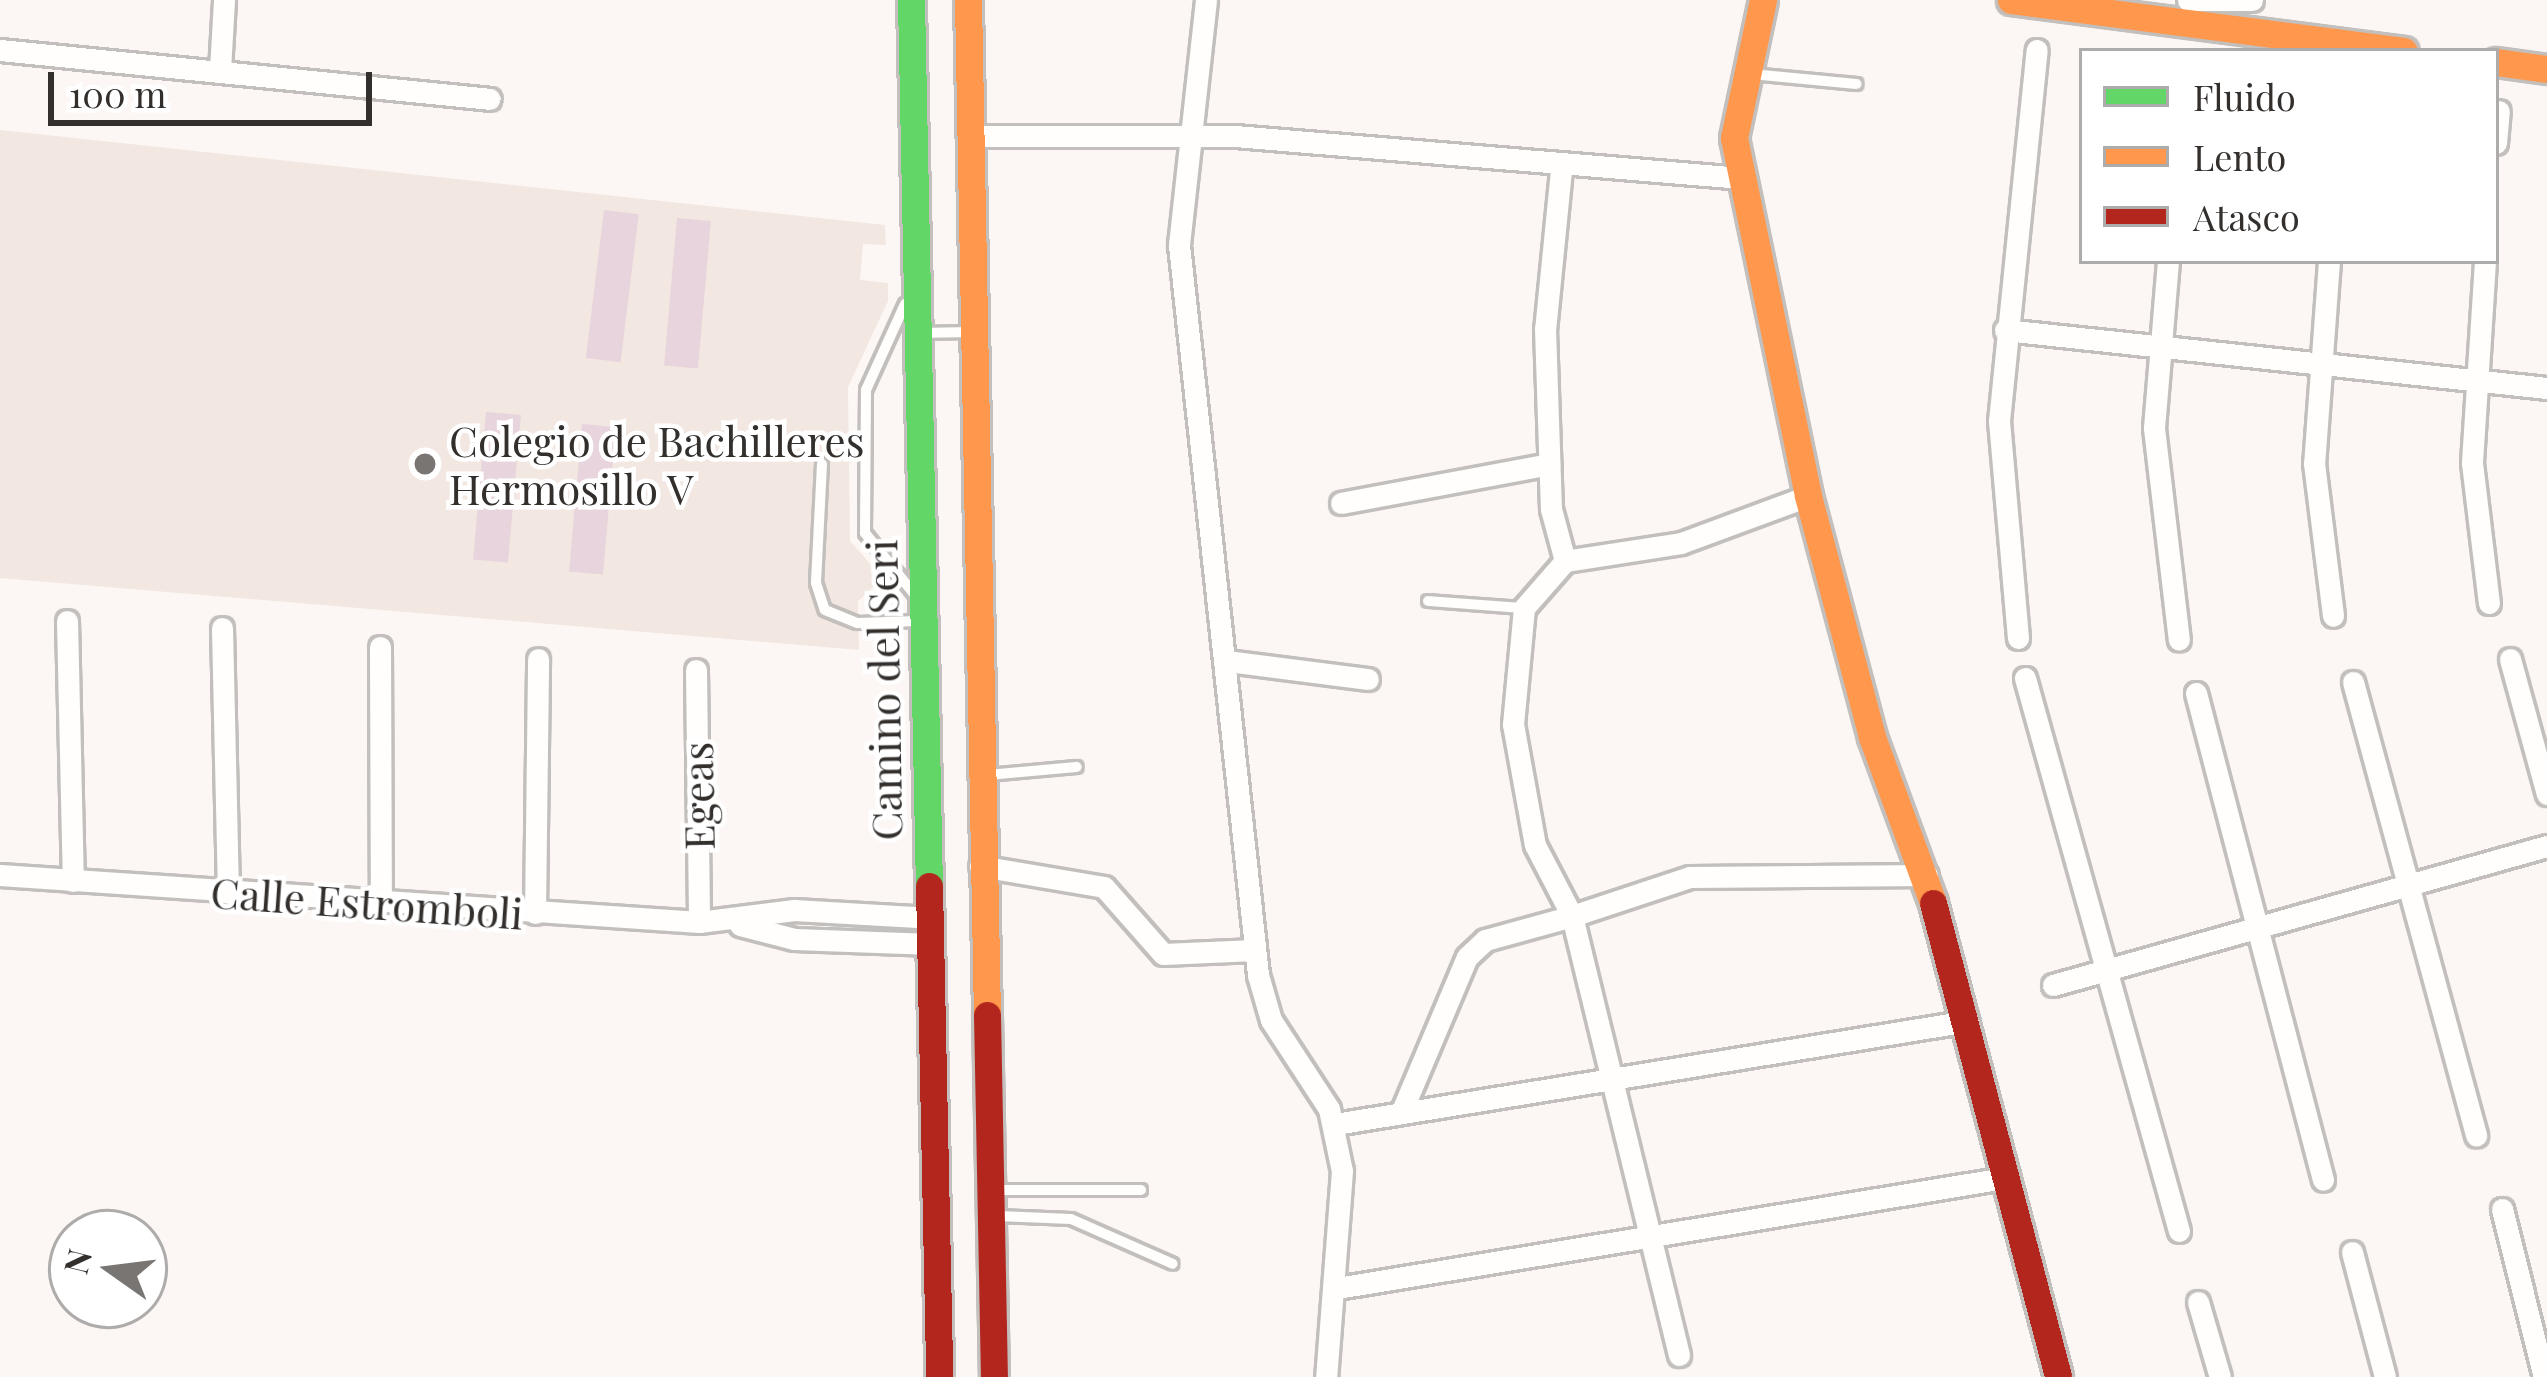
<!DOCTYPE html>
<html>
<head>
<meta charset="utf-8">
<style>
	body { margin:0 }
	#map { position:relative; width:2547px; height:1377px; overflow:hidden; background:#fcf7f4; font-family:"Playfair Display",serif }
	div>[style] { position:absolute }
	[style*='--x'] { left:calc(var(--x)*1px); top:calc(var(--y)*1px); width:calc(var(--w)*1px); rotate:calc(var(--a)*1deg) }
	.built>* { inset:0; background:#f2e7e1 }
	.building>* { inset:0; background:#e8d4dc; transform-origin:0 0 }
	.roads { filter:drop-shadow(3px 0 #c2bfbc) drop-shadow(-3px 0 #c2bfbc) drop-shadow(0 3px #c2bfbc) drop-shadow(0 -3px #c2bfbc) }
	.lane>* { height:10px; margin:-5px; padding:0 5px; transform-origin:5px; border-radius:5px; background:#fffefd }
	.street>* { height:21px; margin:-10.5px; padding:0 10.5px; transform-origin:10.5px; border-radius:10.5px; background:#fffefd }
	.fast>* { height:27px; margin:-13.5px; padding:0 13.5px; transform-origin:13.5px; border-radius:13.5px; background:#63d668 }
	.slow>* { height:27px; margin:-13.5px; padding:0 13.5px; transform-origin:13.5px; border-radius:13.5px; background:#ff974d }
	.jam>* { height:27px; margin:-13.5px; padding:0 13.5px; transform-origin:13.5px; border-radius:13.5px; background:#b3261e }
	.dots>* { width:33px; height:33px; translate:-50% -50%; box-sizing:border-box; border:6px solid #fff; border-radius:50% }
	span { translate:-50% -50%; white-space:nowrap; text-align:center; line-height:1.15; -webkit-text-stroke:9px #fff; paint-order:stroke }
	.poi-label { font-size:42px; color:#322f2d }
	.left { translate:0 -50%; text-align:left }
	.street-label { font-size:42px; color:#322f2d }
	.legend { position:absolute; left:2079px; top:48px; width:420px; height:216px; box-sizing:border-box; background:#fff; border:3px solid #adacab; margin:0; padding:15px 21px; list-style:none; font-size:36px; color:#322f2d }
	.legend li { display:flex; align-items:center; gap:24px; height:60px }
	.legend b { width:60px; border:3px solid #adacab }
	.north { position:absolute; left:48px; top:1209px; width:120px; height:120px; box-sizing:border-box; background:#fff; border:3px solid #adacab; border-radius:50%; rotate:284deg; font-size:33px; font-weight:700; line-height:48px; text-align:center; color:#322f2d }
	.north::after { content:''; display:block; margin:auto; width:42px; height:54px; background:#797573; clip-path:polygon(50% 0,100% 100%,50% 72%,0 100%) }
	.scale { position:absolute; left:48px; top:72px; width:324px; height:54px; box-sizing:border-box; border:6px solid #322f2d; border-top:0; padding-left:15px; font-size:36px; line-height:42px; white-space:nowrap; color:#322f2d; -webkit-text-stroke:9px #fff; paint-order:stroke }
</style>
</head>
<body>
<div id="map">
	<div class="built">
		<i style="clip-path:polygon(0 130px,885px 225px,886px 245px,863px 244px,860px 280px,888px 283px,888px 301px,848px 387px,850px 541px,883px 578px,858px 601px,859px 650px,0 578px)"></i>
	</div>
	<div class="building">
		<i style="left:604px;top:210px;width:35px;height:149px;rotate:7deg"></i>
		<i style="left:677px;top:218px;width:34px;height:148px;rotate:5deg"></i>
		<i style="left:486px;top:412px;width:35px;height:148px;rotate:5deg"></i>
		<i style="left:582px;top:424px;width:34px;height:148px;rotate:5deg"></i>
	</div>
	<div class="roads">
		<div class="lane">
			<i style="--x:1751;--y:74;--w:106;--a:5.4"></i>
			<i style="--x:905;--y:304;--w:94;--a:114.4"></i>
			<i style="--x:866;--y:390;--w:143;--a:90.4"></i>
			<i style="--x:865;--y:533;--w:80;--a:51.1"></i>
			<i style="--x:921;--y:333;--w:48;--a:-1.2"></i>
			<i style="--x:822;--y:464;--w:119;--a:92.9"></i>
			<i style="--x:816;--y:583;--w:28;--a:72"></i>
			<i style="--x:825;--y:610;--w:35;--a:22"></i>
			<i style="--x:858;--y:623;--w:59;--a:-1.9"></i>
			<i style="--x:1428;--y:601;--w:96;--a:4.2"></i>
			<i style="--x:987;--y:775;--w:90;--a:-5.1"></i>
			<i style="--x:997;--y:1190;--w:144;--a:0"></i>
			<i style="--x:998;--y:1216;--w:73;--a:2.4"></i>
			<i style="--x:1071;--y:1219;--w:111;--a:23.8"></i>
		</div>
		<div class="street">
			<i style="--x:1206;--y:0;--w:246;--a:96.3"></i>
			<i style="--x:1179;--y:245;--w:734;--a:83.82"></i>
			<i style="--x:1258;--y:975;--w:47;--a:73.9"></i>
			<i style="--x:1271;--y:1020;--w:106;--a:56.9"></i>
			<i style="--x:1329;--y:1109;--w:63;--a:78.2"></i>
			<i style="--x:1342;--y:1171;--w:207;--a:94.4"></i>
			<i style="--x:2188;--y:0;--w:64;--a:0"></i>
			<i style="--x:0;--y:50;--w:492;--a:5.7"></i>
			<i style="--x:220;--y:70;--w:70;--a:-86.7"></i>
			<i style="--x:971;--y:136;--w:264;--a:0"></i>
			<i style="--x:1235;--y:136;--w:509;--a:4.74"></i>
			<i style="--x:2496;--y:143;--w:32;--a:-85"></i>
			<i style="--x:1561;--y:170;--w:160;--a:95.7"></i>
			<i style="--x:1545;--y:329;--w:180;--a:88.1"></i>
			<i style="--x:1551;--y:509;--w:54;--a:74.9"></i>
			<i style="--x:1565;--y:561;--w:117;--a:-8.8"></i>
			<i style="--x:1681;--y:543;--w:135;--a:-20.3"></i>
			<i style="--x:2168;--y:261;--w:168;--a:94.8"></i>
			<i style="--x:2154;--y:428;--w:213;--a:83.3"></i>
			<i style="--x:2329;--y:261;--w:203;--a:94.2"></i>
			<i style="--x:2314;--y:463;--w:154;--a:82.9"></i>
			<i style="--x:2485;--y:261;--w:202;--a:93.7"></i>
			<i style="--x:2472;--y:463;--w:141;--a:83.1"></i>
			<i style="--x:2005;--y:330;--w:545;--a:6.11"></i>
			<i style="--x:1341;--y:503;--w:212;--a:-10.6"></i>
			<i style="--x:1565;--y:561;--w:62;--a:131.1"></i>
			<i style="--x:1524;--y:608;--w:117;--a:95.4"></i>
			<i style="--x:1513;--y:724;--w:123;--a:79.7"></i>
			<i style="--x:1535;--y:845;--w:80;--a:62.5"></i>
			<i style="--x:1572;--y:916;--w:124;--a:-18.3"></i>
			<i style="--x:1690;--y:877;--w:237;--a:-0.5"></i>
			<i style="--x:67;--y:621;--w:260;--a:88.7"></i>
			<i style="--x:222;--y:628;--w:265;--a:88.7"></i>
			<i style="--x:2018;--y:638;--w:218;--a:-95"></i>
			<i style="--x:1999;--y:421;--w:373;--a:-84.2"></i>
			<i style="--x:380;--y:647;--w:256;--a:89.8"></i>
			<i style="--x:2510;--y:659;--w:140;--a:74.7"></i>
			<i style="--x:1227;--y:661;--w:142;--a:7.3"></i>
			<i style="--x:696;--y:670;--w:252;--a:89.3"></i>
			<i style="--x:2025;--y:678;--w:574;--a:74.44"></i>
			<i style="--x:2353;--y:682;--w:470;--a:74.8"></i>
			<i style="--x:2196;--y:693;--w:503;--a:75.38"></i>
			<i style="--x:980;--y:866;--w:126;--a:9.6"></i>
			<i style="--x:1104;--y:887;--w:89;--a:48.6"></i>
			<i style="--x:1163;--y:954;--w:92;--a:-2.5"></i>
			<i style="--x:0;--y:875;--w:701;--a:3.85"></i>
			<i style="--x:699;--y:922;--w:96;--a:-7.2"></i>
			<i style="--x:794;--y:910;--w:137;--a:3.3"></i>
			<i style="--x:535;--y:913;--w:254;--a:-89.3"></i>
			<i style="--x:740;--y:925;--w:56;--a:14.5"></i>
			<i style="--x:794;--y:939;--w:138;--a:2.1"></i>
			<i style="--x:2053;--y:985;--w:513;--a:-15.72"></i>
			<i style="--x:1401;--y:1113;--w:169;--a:-67.1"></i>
			<i style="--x:1467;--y:957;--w:25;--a:-43"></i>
			<i style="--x:1485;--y:940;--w:90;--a:-15.4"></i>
			<i style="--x:1572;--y:916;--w:452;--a:76.3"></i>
			<i style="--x:1335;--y:1124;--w:641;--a:-9.24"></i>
			<i style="--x:2502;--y:1209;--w:173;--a:76"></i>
			<i style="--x:2352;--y:1252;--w:129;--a:75.2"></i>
			<i style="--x:1337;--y:1288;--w:676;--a:-9.36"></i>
			<i style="--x:2198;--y:1302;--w:78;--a:73.7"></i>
		</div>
		<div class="fast">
			<i style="--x:911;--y:0;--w:886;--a:88.84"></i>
		</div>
		<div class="slow">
			<i style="--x:968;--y:0;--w:1015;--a:88.93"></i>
			<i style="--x:1763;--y:0;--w:141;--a:101.9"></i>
			<i style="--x:1734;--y:138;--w:366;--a:78.3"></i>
			<i style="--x:1808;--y:496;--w:249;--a:75.1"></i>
			<i style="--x:1872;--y:737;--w:177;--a:69.8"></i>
			<i style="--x:2011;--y:0;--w:396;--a:7.4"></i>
			<i style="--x:2496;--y:62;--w:51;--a:7.8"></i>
		</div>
		<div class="jam">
			<i style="--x:929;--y:886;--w:491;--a:88.8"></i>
			<i style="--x:1933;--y:903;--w:490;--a:75.2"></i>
			<i style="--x:987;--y:1015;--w:362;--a:88.9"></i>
		</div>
	</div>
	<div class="dots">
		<i style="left:425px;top:464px;background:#797573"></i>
	</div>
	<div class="poi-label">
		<span class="left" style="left:449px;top:464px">Colegio de Bachilleres<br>Hermosillo V</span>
	</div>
	<div class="street-label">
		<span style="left:883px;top:690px;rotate:-91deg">Camino del Seri</span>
		<span style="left:697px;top:796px;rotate:-91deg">Egeas</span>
		<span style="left:367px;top:902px;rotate:4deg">Calle Estromboli</span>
	</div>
	<ul class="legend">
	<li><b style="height:15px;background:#63d668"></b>Fluido</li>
	<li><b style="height:15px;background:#ff974d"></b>Lento</li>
	<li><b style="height:15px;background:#b3261e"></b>Atasco</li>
	</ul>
	<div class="north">N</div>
	<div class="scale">100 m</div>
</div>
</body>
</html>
